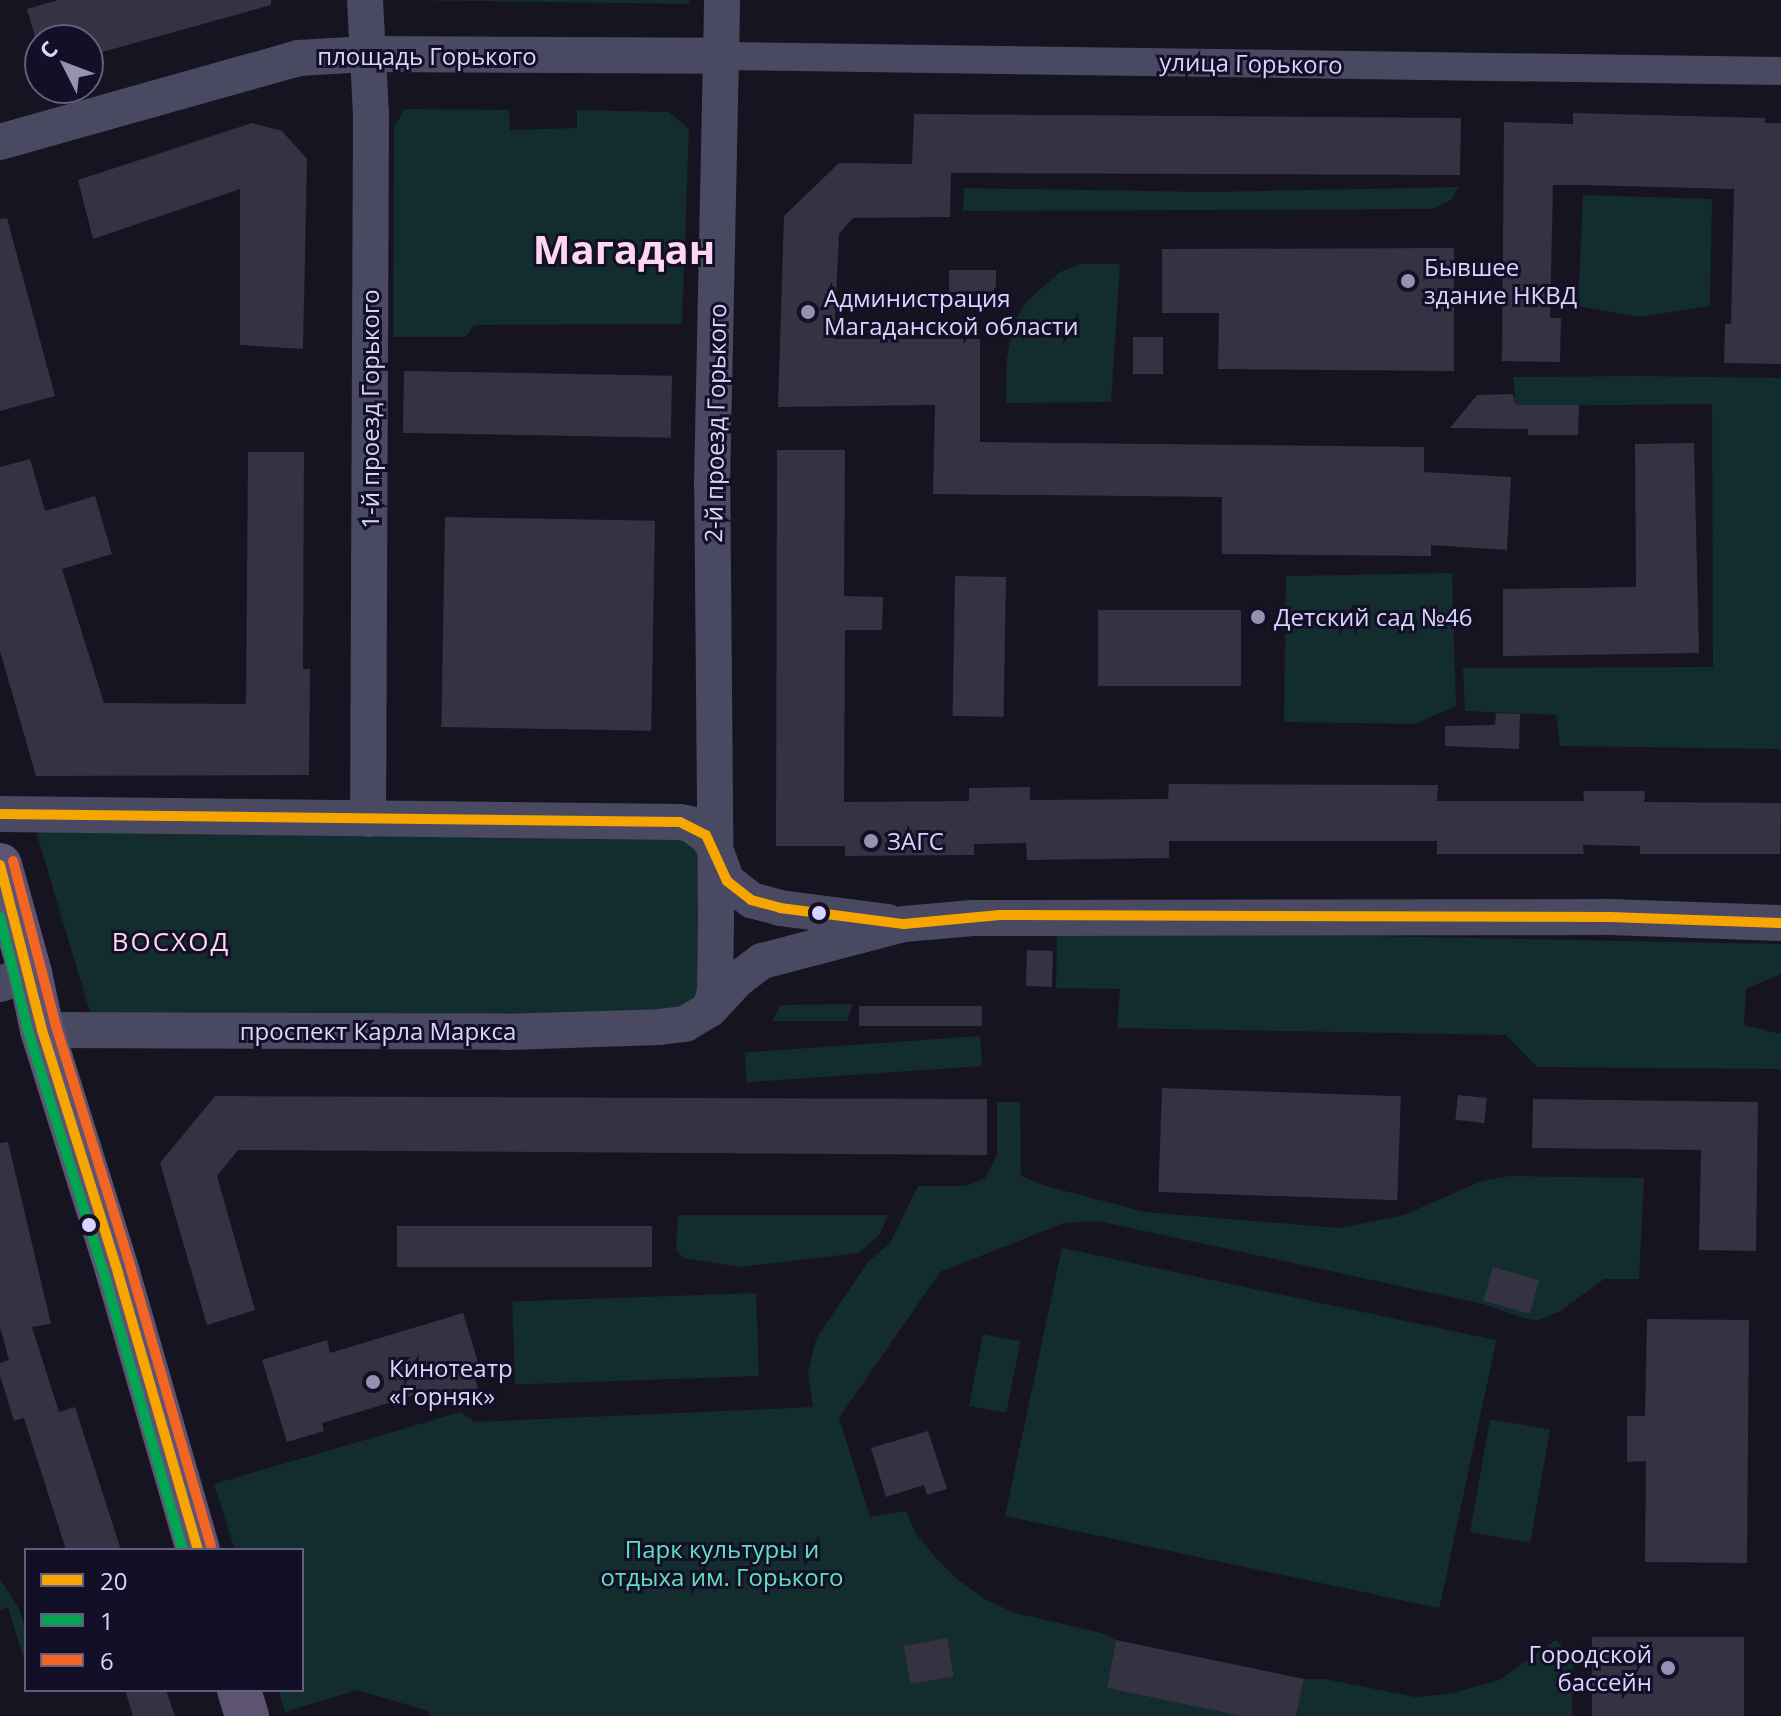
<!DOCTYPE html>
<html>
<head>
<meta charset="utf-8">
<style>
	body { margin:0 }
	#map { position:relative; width:1781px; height:1716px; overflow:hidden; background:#161421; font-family:"Open Sans",sans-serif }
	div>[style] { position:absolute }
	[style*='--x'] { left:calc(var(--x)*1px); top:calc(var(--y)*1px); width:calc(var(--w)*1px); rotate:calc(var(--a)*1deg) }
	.green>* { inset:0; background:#132c2d; transform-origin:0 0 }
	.building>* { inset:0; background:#343243; transform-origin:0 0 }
	.minor>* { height:28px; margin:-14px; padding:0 14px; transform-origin:14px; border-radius:14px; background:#4a4962 }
	.tertiary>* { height:36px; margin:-18px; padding:0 18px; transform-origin:18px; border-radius:18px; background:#4a4962 }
	.primary>* { height:44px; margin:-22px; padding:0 22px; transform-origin:22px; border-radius:22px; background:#5e5373 }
	.bus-1>* { height:10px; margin:-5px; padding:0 5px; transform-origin:5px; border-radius:5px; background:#f7a600 }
	.bus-2>* { height:10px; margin:-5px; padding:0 5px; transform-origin:5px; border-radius:5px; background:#00a651 }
	.bus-3>* { height:10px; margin:-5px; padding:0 5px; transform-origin:5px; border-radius:5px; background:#f26522 }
	.dots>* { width:22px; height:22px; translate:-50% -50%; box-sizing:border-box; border:4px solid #130f26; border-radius:50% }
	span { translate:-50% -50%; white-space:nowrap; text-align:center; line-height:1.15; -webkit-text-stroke:6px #130f26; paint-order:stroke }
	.street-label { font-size:24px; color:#d9d4ff }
	.poi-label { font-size:24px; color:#d9d4ff }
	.left { translate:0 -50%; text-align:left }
	.right { translate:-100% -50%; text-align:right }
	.park-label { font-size:24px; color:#5fe0c0 }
	.neighbourhood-label { font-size:26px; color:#ffd6f0; letter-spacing:2px }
	.town-label { font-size:40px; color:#ffd6f0; font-weight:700 }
	.legend { position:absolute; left:24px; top:1548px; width:280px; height:144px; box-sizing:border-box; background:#130f26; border:2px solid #625e7d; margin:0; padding:10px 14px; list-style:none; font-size:24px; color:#d9d4ff }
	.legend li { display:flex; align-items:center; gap:16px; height:40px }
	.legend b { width:40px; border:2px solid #625e7d }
	.north { position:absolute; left:24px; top:24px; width:80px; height:80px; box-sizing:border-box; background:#130f26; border:2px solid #625e7d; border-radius:50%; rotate:312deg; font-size:22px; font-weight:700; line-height:32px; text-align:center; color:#d9d4ff }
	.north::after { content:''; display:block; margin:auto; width:28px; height:36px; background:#9591b1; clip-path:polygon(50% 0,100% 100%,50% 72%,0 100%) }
</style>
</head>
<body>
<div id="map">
	<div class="green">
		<i style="clip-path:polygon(400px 0,689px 0,689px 4px)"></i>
		<i style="clip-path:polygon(405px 109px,509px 110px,510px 130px,577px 128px,577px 110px,669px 112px,689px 129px,682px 324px,474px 325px,466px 337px,393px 337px,394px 127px)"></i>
		<i style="clip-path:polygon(1459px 187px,1451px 200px,1432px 209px,963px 211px,964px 188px,1210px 192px)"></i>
		<i style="clip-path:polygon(1583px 195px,1712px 199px,1710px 306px,1639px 317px,1578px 306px)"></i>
		<i style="clip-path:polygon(1081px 264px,1120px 264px,1111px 402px,1006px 403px,1007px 358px,1013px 324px,1027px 301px,1043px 287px,1060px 272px)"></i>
		<i style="clip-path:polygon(1639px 376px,1781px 378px,1781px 749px,1560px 746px,1556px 715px,1465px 711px,1463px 668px,1713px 667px,1712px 404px,1516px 406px,1513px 377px)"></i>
		<i style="clip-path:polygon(1452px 573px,1456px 706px,1414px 724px,1284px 722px,1286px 576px)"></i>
		<i style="clip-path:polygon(31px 815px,697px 828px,710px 1009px,95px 1029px)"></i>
		<i style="clip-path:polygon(1057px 930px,1781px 944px,1781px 974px,1746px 989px,1744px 1025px,1781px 1034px,1781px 1069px,1537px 1067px,1506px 1035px,1117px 1028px,1120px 989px,1056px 988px)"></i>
		<i style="clip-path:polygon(853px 1004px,847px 1021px,773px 1021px,780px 1005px)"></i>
		<i style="left:980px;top:1036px;width:30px;height:236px;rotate:86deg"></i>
		<i style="clip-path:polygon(997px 1102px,1020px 1102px,1021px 1176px,1046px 1186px,1145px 1212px,1339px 1228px,1404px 1215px,1482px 1181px,1510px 1176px,1644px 1178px,1639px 1279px,1604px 1279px,1561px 1311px,1538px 1320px,1527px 1319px,1483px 1304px,1098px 1221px,1064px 1223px,940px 1272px,839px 1418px,870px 1517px,906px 1511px,916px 1534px,936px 1558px,956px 1578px,986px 1600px,1015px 1613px,1102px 1633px,1116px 1640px,1107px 1688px,1241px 1716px,430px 1716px,428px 1711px,357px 1690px,285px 1712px,278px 1690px,302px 1690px,302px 1550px,235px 1550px,214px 1484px,461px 1412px,475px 1422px,813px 1407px,808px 1373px,816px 1339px,868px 1262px,890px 1243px,918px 1186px,965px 1186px,985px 1178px,997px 1155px)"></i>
		<i style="clip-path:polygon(678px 1215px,888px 1215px,880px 1234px,859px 1253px,740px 1267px,684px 1258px,676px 1251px)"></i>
		<i style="left:1062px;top:1248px;width:444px;height:274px;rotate:12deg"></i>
		<i style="left:756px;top:1293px;width:83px;height:244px;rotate:88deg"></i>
		<i style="left:983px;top:1334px;width:38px;height:73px;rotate:11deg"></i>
		<i style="left:1490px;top:1419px;width:61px;height:115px;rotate:10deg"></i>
		<i style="clip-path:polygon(0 1579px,19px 1609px,26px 1630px,26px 1666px,8px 1607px,0 1610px)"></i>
		<i style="clip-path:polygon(1556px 1640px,1573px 1658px,1572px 1716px,1296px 1716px,1304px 1679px,1325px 1679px,1415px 1697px,1454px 1693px,1499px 1680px)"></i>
	</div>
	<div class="building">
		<i style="clip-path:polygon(58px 0,271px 0,271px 5px,88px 56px,88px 40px,36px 40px,27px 9px)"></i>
		<i style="clip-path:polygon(1573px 113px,1765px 118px,1765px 123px,1781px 123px,1781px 364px,1724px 363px,1725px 324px,1731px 324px,1734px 189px,1583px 185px,1553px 185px,1550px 318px,1561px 318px,1560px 362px,1502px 361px,1504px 122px,1573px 124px)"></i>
		<i style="clip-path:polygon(914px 114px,1461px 118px,1460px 175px,951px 173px,950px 217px,853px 218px,839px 234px,834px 339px,980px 339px,980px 442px,1424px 447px,1424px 472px,1511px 477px,1507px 550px,1431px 545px,1431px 556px,1222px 554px,1222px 497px,933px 494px,935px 405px,778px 407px,784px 216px,839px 163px,912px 164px)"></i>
		<i style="clip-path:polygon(252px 123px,282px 131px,307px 159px,303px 349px,240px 345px,240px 189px,93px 239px,78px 180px)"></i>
		<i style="clip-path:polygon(7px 218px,55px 396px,0 411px,0 219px)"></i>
		<i style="clip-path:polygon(1454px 248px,1454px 371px,1218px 369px,1219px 313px,1162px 313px,1162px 249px)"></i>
		<i style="left:949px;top:270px;width:47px;height:22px"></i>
		<i style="left:1133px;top:337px;width:30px;height:37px"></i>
		<i style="left:404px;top:371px;width:268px;height:62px;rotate:1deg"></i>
		<i style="clip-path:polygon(1513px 394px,1516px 405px,1579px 405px,1578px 435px,1528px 435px,1528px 429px,1450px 428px,1477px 395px)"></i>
		<i style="clip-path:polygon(1694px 443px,1699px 653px,1503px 656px,1503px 589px,1636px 587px,1635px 444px)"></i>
		<i style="clip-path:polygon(777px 450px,845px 450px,844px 596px,883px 597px,882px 630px,845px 630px,844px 802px,969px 801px,969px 788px,1030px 787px,1030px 800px,1168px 799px,1169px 784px,1438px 785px,1437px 801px,1584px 801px,1583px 791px,1645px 791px,1644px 802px,1781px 803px,1780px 854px,1640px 854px,1640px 846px,1583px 845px,1584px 854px,1437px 854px,1437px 841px,1169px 841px,1169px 858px,1027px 860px,1026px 843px,974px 844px,974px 855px,845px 856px,845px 846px,776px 846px)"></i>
		<i style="clip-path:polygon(248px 452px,304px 452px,303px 669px,310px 669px,309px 775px,36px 776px,0 651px,0 467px,30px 459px,45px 511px,95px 496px,112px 554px,62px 569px,104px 703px,246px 704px)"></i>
		<i style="left:445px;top:517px;width:210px;height:210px;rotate:1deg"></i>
		<i style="left:955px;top:576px;width:51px;height:140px;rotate:1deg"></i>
		<i style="left:1098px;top:610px;width:143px;height:76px"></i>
		<i style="clip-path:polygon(1496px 713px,1520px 714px,1519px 749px,1445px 746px,1445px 726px,1495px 725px)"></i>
		<i style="left:1027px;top:950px;width:26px;height:36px;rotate:2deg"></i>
		<i style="left:982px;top:1006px;width:20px;height:123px;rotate:90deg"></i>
		<i style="left:1162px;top:1088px;width:239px;height:104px;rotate:2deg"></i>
		<i style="left:1458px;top:1095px;width:29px;height:25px;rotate:6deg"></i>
		<i style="clip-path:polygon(215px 1096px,987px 1099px,987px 1155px,238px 1150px,217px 1176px,255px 1310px,207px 1325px,160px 1163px)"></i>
		<i style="clip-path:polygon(1533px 1099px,1758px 1102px,1756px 1251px,1699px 1250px,1701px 1150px,1532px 1148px)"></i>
		<i style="clip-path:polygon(8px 1142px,51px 1324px,32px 1327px,59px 1412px,75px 1407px,121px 1550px,66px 1550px,24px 1418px,14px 1421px,0 1375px,0 1363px,9px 1360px,0 1327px,0 1143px)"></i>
		<i style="left:652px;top:1226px;width:41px;height:255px;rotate:90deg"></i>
		<i style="left:1493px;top:1267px;width:48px;height:35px;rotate:16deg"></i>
		<i style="clip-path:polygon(463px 1313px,482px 1375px,475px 1377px,478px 1388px,436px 1401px,432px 1390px,322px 1423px,324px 1431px,287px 1442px,262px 1360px,327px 1340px,330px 1353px)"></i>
		<i style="clip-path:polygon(1647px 1319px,1749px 1320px,1747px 1563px,1645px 1562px,1646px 1461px,1627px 1462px,1627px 1416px,1645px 1416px)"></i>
		<i style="clip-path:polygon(928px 1431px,947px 1489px,927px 1495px,924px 1485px,886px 1497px,871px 1448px)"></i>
		<i style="left:1592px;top:1637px;width:152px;height:79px"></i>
		<i style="left:947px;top:1638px;width:39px;height:44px;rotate:80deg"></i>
		<i style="clip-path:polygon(1116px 1640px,1304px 1679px,1296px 1716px,1241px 1716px,1107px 1688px)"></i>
		<i style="clip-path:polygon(125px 1690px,166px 1690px,175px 1716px,133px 1716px)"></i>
	</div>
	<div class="minor">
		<i style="--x:721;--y:56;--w:1060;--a:0.81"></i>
	</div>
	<div class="tertiary">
		<i style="--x:365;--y:0;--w:115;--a:87"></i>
		<i style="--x:371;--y:115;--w:704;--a:90.24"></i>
		<i style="--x:0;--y:142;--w:310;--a:-15.7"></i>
		<i style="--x:298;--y:58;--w:69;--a:-3.3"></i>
		<i style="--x:367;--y:54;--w:354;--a:0.3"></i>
		<i style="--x:0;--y:814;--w:680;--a:0.67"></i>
		<i style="--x:680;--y:822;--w:10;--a:11"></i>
		<i style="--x:690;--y:824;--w:19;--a:35"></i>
		<i style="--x:706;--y:835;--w:14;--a:54"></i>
		<i style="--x:714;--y:846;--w:37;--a:70"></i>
		<i style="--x:727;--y:881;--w:31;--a:38"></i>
		<i style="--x:751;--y:900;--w:30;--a:15"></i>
		<i style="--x:780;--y:908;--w:109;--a:7.4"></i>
		<i style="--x:0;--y:984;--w:32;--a:-20"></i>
		<i style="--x:710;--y:1009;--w:41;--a:-47"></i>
		<i style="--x:738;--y:979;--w:30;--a:-37"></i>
		<i style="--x:762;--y:961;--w:147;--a:-14.6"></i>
		<i style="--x:904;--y:924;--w:69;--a:-5"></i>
		<i style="--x:973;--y:918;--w:637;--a:-0.09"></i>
		<i style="--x:1610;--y:917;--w:171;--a:2"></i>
		<i style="--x:42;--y:1030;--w:462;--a:0.2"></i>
		<i style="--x:504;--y:1032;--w:155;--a:-1.8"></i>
		<i style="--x:659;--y:1027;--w:26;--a:-7"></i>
		<i style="--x:685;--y:1024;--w:29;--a:-31"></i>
		<i style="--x:710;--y:1009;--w:19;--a:-74"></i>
		<i style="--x:715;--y:991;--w:73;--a:-89.2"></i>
		<i style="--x:716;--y:918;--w:434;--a:-90.5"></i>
		<i style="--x:712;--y:484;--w:484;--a:-88.8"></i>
	</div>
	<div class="primary">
		<i style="--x:0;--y:865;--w:112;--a:74.5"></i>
		<i style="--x:30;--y:973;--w:58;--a:78.1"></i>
		<i style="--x:42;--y:1030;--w:255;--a:72.6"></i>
		<i style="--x:118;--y:1273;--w:288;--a:73.9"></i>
		<i style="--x:239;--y:1690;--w:27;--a:73"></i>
	</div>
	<div class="bus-1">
		<i style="--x:0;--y:814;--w:680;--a:0.67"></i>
		<i style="--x:680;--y:822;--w:29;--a:27"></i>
		<i style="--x:706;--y:835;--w:51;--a:65.5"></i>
		<i style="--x:727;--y:881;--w:31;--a:38"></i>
		<i style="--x:751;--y:900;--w:30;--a:15"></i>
		<i style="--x:780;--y:908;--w:125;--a:7.4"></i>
		<i style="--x:904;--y:924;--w:96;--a:-5.4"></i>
		<i style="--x:1000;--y:915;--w:610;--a:0.19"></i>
		<i style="--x:1610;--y:917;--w:171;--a:2"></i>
		<i style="--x:0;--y:865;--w:170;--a:75.7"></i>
		<i style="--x:42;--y:1030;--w:255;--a:72.6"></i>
		<i style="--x:118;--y:1273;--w:288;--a:73.9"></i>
	</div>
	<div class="bus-2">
		<i style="--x:0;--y:917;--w:121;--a:76.1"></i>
		<i style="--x:29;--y:1034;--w:255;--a:72.6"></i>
		<i style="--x:105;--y:1277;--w:284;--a:74.1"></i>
	</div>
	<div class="bus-3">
		<i style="--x:13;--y:861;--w:171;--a:75.4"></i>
		<i style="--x:56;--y:1026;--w:254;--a:72.8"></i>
		<i style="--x:131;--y:1269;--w:288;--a:73.9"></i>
	</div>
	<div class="dots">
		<i style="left:1408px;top:281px;background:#9591b1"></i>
		<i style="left:808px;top:312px;background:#9591b1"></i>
		<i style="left:1258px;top:617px;background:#9591b1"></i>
		<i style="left:871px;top:841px;background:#9591b1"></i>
		<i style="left:819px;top:913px;background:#d9d4ff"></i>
		<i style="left:89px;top:1225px;background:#d9d4ff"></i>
		<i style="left:373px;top:1382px;background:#9591b1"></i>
		<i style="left:1668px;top:1668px;background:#9591b1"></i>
	</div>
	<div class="street-label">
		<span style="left:427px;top:56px">площадь Горького</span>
		<span style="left:1251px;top:63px;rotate:1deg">улица Горького</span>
		<span style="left:370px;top:409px;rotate:-90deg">1-й проезд Горького</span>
		<span style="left:715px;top:423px;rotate:-89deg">2-й проезд Горького</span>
		<span style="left:378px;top:1031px">проспект Карла Маркса</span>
	</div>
	<div class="poi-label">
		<span class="left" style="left:1424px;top:281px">Бывшее<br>здание НКВД</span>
		<span class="left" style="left:824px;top:312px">Администрация<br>Магаданской области</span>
		<span class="left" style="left:1274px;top:617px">Детский сад №46</span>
		<span class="left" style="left:887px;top:841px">ЗАГС</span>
		<span class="left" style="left:389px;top:1382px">Кинотеатр<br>«Горняк»</span>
		<span class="right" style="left:1652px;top:1668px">Городской<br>бассейн</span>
	</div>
	<div class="park-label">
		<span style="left:722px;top:1563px">Парк культуры и<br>отдыха им. Горького</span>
	</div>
	<div class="neighbourhood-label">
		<span style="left:171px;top:942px">ВОСХОД</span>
	</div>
	<div class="town-label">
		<span style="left:624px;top:249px">Магадан</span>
	</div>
	<ul class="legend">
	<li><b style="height:10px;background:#f7a600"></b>20</li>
	<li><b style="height:10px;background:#00a651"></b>1</li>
	<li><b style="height:10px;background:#f26522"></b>6</li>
	</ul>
	<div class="north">С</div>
</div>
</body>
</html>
